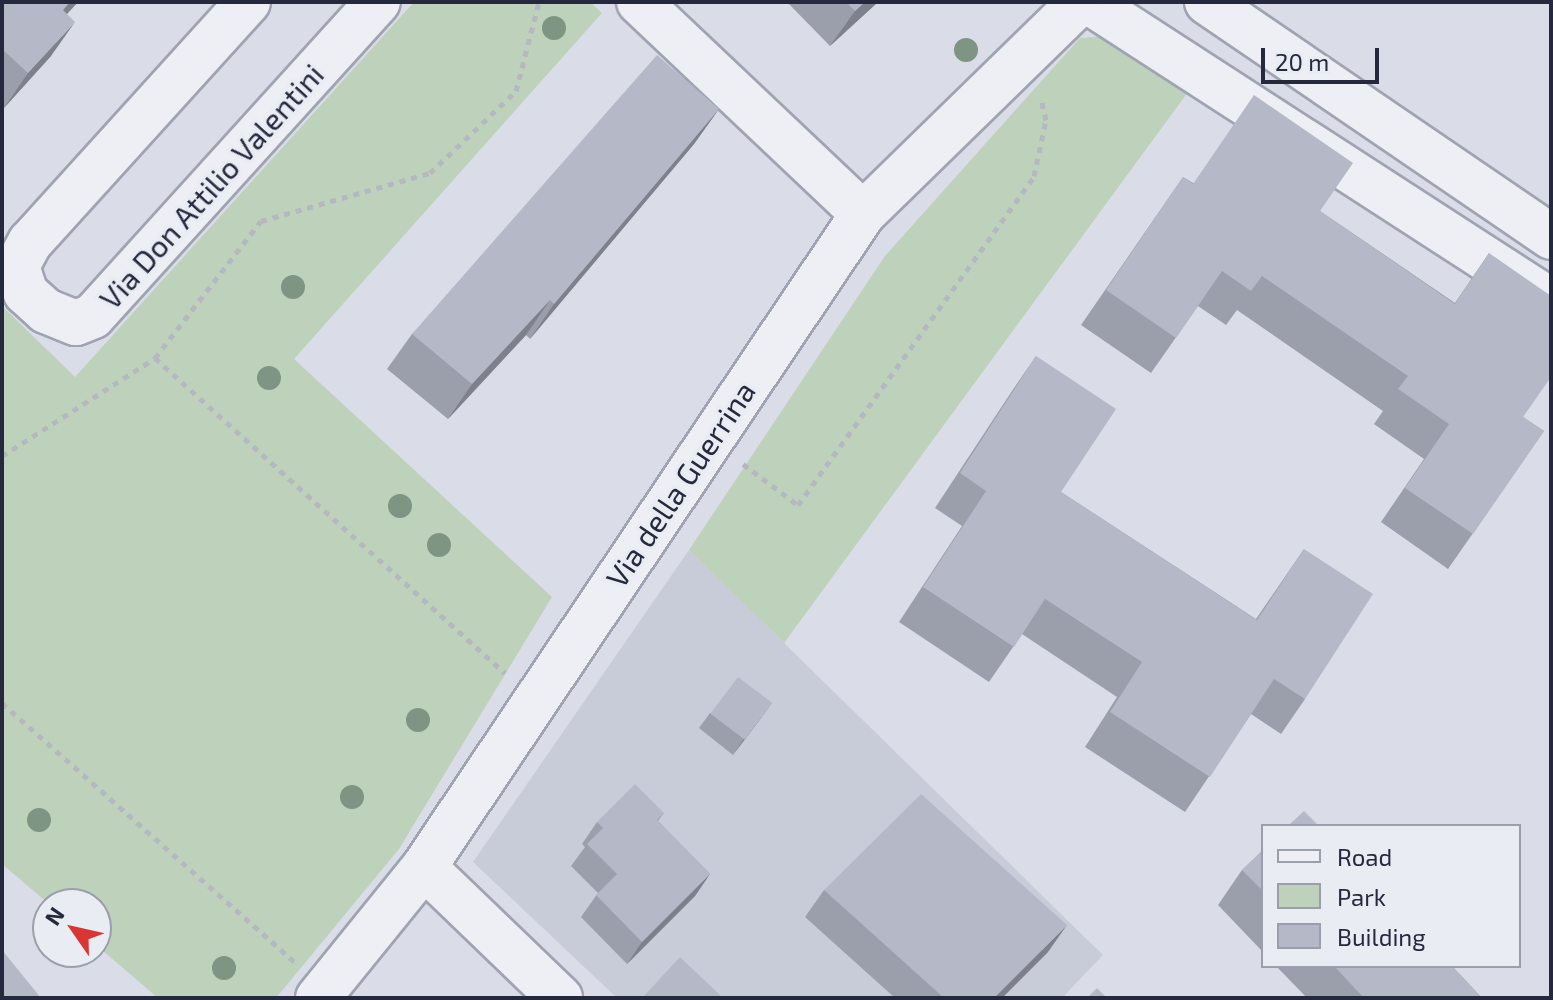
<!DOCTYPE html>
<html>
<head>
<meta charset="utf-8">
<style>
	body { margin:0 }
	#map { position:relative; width:1553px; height:1000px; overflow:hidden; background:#dadde7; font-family:"Exo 2",sans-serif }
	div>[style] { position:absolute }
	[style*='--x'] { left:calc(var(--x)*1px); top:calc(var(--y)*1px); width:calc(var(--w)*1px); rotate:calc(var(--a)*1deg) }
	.built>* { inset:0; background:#c8ccd9 }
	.green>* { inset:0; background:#bdd1bb }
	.path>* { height:5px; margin-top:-2.5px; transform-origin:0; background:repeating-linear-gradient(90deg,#b5b8c1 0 6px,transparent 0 12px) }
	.roads { filter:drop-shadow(2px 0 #a0a3b1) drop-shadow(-2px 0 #a0a3b1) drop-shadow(0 2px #a0a3b1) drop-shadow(0 -2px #a0a3b1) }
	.street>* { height:44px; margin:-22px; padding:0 22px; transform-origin:22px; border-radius:22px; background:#edeff5 }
	.trees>* { width:24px; height:24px; margin:-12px; border-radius:50%; background:#7d9582 }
	.wall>* { inset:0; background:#9b9eab }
	.shaded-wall>* { inset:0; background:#7e818b }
	.building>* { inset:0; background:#b4b8c7; transform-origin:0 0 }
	span { translate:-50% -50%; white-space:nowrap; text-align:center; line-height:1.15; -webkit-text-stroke:7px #eaecf4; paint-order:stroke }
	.street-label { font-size:30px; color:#24293d }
	.frame { position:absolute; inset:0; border:4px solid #24293d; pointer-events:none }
	.legend { position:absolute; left:1261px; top:824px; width:260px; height:144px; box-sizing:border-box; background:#eaecf4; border:2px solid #9b9eab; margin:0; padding:10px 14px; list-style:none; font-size:24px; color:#24293d }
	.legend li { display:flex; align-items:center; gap:16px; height:40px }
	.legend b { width:40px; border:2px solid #9b9eab }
	.north { position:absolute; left:32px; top:888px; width:80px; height:80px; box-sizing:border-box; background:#eaecf4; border:2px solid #9b9eab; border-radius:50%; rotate:304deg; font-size:22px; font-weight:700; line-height:32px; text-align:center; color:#24293d }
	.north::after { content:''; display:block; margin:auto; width:28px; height:36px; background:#d83533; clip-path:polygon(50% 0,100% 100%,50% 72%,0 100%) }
	.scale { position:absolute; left:1261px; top:48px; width:118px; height:36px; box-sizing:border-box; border:4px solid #24293d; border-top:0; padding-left:10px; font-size:24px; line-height:28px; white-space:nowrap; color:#24293d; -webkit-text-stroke:6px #eaecf4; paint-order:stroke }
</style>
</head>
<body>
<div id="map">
	<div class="built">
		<i style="clip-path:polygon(689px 550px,1103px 955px,1062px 998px,617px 998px,473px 862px)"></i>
	</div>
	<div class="green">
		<i style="clip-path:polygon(414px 2px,590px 2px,602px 13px,294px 359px,552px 597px,399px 849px,276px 998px,158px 998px,96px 945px,96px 904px,49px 904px,2px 864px,2px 306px,75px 377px)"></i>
		<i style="clip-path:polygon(1104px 36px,1188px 92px,784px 643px,689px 550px,885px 256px,1080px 38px)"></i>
	</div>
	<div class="path">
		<i style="--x:155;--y:358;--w:471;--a:42"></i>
		<i style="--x:2;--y:456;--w:182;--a:-32.6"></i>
		<i style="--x:155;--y:358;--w:173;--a:-52.3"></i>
		<i style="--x:261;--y:221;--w:176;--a:-15.9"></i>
		<i style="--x:430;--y:173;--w:119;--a:-43.6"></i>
		<i style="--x:516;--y:91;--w:92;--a:-75.5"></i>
		<i style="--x:743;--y:464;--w:69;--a:36.7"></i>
		<i style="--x:798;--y:505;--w:405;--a:-54.3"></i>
		<i style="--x:1034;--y:176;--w:57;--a:-77.9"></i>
		<i style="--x:1046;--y:120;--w:23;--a:-103"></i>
		<i style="--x:2;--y:703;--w:391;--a:41.5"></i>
	</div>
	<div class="roads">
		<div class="street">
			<i style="--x:248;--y:2;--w:324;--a:132.2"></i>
			<i style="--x:30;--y:242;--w:27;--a:118"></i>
			<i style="--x:17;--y:266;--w:28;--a:72"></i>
			<i style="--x:26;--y:293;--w:27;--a:42"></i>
			<i style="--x:46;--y:311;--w:32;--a:22"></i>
			<i style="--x:76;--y:323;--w:18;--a:-22"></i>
			<i style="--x:93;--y:316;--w:424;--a:-47.8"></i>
			<i style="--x:639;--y:2;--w:308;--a:43.4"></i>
			<i style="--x:1089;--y:2;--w:550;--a:32.91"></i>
			<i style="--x:1207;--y:2;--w:417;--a:34.3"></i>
			<i style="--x:424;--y:867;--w:189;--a:43.9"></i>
			<i style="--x:318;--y:998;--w:169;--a:-51"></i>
			<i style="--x:424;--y:867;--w:787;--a:-56.09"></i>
			<i style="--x:863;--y:214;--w:303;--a:-44.3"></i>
		</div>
	</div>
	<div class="trees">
		<i style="left:554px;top:28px"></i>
		<i style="left:966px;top:50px"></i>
		<i style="left:293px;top:287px"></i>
		<i style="left:269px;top:378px"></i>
		<i style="left:400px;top:506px"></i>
		<i style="left:439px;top:545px"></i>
		<i style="left:418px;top:720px"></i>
		<i style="left:352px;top:797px"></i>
		<i style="left:39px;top:820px"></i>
		<i style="left:224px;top:968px"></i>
	</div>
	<div class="wall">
		<i style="clip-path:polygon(2px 2px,78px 2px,67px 14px,51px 56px,4px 108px,2px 106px)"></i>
		<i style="clip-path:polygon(787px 2px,878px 2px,830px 46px)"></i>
		<i style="clip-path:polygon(719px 109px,694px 144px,530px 339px,526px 335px,448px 419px,387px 369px,412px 334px)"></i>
		<i style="clip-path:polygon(1183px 177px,1193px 183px,1320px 211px,1455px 303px,1489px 253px,1523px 417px,1544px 431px,1448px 569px,1381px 522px,1424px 459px,1374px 424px,1383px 411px,1237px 310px,1226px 325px,1198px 306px,1151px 373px,1081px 325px)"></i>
		<i style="clip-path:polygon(1036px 356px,1061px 492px,1256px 619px,1304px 549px,1305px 699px,1281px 734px,1251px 714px,1185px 812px,1085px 747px,1117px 697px,1022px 634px,989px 682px,899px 622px,962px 526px,935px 508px,1012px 391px)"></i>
		<i style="clip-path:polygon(710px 713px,761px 718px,733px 755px,699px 728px)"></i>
		<i style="clip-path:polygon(664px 813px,658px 821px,710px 874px,695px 896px,627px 964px,581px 917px,598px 893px,571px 866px,585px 847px,582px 844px,597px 822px)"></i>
		<i style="clip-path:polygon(1263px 850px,1263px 952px,1218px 905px,1242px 870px)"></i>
		<i style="clip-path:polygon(824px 890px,1048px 952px,1002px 998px,895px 998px,805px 917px)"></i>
		<i style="clip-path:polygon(1276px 966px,1452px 966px,1482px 998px,1307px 998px)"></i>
	</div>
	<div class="shaded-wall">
		<i style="clip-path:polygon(70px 2px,78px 2px,38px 45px,63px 10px)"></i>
		<i style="clip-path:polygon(865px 2px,878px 2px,830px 46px,855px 11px)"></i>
		<i style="clip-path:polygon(75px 22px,51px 56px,4px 108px,28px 73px)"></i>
		<i style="clip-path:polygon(719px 109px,694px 144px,530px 339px,554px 304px)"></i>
		<i style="clip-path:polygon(550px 300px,526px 335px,448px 419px,472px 384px)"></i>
		<i style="clip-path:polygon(772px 703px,761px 718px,733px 755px,744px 739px)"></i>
		<i style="clip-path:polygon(710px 874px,695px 896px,627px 964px,642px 942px)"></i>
		<i style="clip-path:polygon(1067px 925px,1048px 952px,1002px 998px,994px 998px)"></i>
	</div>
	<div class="building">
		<i style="clip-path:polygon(2px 2px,70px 2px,63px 10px,75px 22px,28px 73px,2px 49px)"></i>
		<i style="clip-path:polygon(846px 2px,865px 2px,855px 11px)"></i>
		<i style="clip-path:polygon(657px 55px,719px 109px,554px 304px,550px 300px,472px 384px,412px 334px)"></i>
		<i style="clip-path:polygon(1254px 95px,1353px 163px,1320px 211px,1455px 304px,1489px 253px,1551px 296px,1551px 377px,1523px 417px,1544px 431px,1473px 534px,1405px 488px,1449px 424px,1398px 389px,1408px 376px,1262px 276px,1251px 291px,1222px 271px,1176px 338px,1106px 290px,1183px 177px,1193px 184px)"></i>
		<i style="clip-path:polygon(1036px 356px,1116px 409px,1061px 492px,1257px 620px,1304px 549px,1373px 594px,1305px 699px,1274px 679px,1210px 777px,1110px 712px,1142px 662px,1045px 599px,1014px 647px,923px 587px,986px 491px,960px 473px)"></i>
		<i style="left:738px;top:677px;width:43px;height:46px;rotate:37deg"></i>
		<i style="clip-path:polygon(635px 784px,664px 813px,657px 820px,710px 874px,642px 942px,596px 895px,617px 874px,587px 844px,603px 828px,597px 822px)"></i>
		<i style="clip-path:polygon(921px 794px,1067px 925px,994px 998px,944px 998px,824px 890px)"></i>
		<i style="clip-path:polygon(1304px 811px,1319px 826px,1288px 826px)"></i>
		<i style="clip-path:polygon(1263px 850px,1263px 891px,1242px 870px)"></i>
		<i style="clip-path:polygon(2px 950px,41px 998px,2px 998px)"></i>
		<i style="clip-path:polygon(680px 957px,723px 998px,645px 998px,644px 996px)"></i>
		<i style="clip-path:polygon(1334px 966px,1452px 966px,1482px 998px,1364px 998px)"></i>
		<i style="clip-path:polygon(1097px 988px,1107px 998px,1087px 998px)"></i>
	</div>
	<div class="street-label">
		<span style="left:211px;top:186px;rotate:-48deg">Via Don Attilio Valentini</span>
		<span style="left:680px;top:484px;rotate:-56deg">Via della Guerrina</span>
	</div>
	<div class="frame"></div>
	<ul class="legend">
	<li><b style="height:10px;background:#edeff5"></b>Road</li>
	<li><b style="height:22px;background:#bdd1bb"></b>Park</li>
	<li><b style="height:22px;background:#b4b8c7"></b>Building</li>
	</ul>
	<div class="north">N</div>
	<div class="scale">20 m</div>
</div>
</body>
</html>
